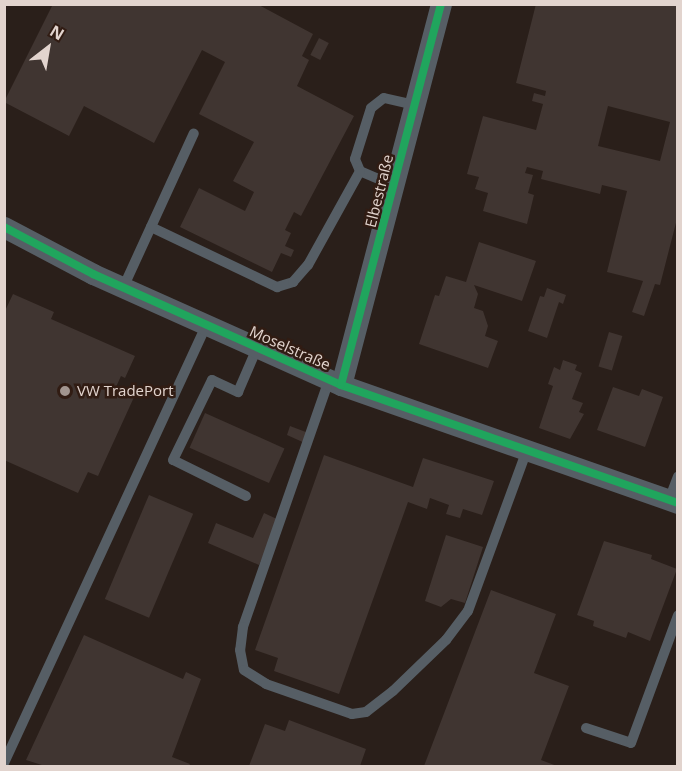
<!DOCTYPE html>
<html>
<head>
<meta charset="utf-8">
<style>
	body { margin:0 }
	#map { position:relative; width:682px; height:771px; overflow:hidden; background:#2a1f1a; font-family:"Open Sans",sans-serif }
	div>[style] { position:absolute }
	[style*='--x'] { left:calc(var(--x)*1px); top:calc(var(--y)*1px); width:calc(var(--w)*1px); rotate:calc(var(--a)*1deg) }
	.building>* { inset:0; background:#403531; transform-origin:0 0 }
	.service>* { height:10px; margin:-5px; padding:0 5px; transform-origin:5px; border-radius:5px; background:#565e65 }
	.minor>* { height:21px; margin:-10.5px; padding:0 10.5px; transform-origin:10.5px; border-radius:10.5px; background:#565e65 }
	.cycleway>* { height:8px; margin:-4px; padding:0 4px; transform-origin:4px; border-radius:4px; background:#20a55d }
	.dots>* { width:16px; height:16px; translate:-50% -50%; box-sizing:border-box; border:3px solid #311c13; border-radius:50% }
	span { translate:-50% -50%; white-space:nowrap; text-align:center; line-height:1.15; -webkit-text-stroke:5px #311c13; paint-order:stroke }
	.street-label { font-size:15px; color:#e2d4ce }
	.poi-label { font-size:15px; color:#e2d4ce }
	.left { translate:0 -50%; text-align:left }
	.frame { position:absolute; inset:0; border:6px solid #e2d4ce; pointer-events:none }
	.north { position:absolute; left:18px; top:18px; width:60px; height:60px; -webkit-text-stroke:4px #311c13; paint-order:stroke; rotate:31deg; font-size:16px; font-weight:700; line-height:24px; text-align:center; color:#e2d4ce }
	.north::after { content:''; display:block; margin:auto; width:21px; height:27px; background:#e2d4ce; clip-path:polygon(50% 0,100% 100%,50% 72%,0 100%) }
</style>
</head>
<body>
<div id="map">
	<div class="building">
		<i style="clip-path:polygon(53px 4px,257px 4px,313px 34px,302px 56px,309px 60px,297px 86px,354px 116px,301px 216px,294px 212px,285px 230px,291px 233px,285px 246px,294px 250px,291px 257px,281px 253px,272px 272px,180px 227px,199px 188px,245px 211px,254px 192px,233px 181px,254px 142px,199px 114px,225px 62px,202px 50px,154px 143px,84px 106px,69px 136px,4px 102px)"></i>
		<i style="clip-path:polygon(evenodd,536px 4px,678px 4px,678px 215px,660px 285px,655px 284px,644px 316px,632px 312px,643px 281px,607px 272px,627px 191px,602px 185px,600px 194px,541px 179px,543px 171px,527px 167px,525px 173px,533px 175px,528px 193px,534px 195px,527px 224px,483px 211px,488px 193px,475px 189px,479px 177px,467px 174px,483px 116px,536px 130px,543px 104px,532px 101px,534px 93px,545px 96px,546px 91px,516px 83px,536px 4px,608px 106px,670px 122px,660px 161px,598px 146px,608px 106px)"></i>
		<i style="left:319px;top:38px;width:11px;height:19px;rotate:27deg"></i>
		<i style="clip-path:polygon(479px 242px,536px 261px,522px 301px,474px 285px,478px 294px,474px 308px,483px 311px,488px 326px,485px 336px,498px 341px,488px 368px,419px 344px,435px 295px,439px 296px,446px 276px,466px 282px)"></i>
		<i style="clip-path:polygon(547px 288px,566px 295px,563px 304px,559px 302px,547px 338px,528px 331px,540px 296px,544px 297px)"></i>
		<i style="clip-path:polygon(13px 294px,54px 312px,51px 319px,135px 356px,125px 378px,121px 376px,116px 387px,135px 395px,98px 476px,88px 472px,78px 493px,4px 460px,4px 313px)"></i>
		<i style="left:609px;top:332px;width:14px;height:36px;rotate:17deg"></i>
		<i style="clip-path:polygon(563px 360px,577px 365px,575px 370px,582px 373px,572px 399px,583px 403px,579px 412px,584px 414px,570px 439px,539px 428px,553px 386px,548px 384px,554px 367px,560px 370px)"></i>
		<i style="clip-path:polygon(613px 387px,639px 396px,642px 389px,663px 397px,645px 447px,597px 430px)"></i>
		<i style="left:205px;top:413px;width:87px;height:38px;rotate:24deg"></i>
		<i style="clip-path:polygon(290px 426px,311px 434px,307px 444px,287px 435px)"></i>
		<i style="clip-path:polygon(324px 455px,413px 487px,423px 458px,494px 481px,482px 515px,463px 509px,460px 518px,446px 514px,449px 505px,430px 498px,427px 509px,408px 502px,339px 694px,274px 671px,278px 658px,255px 650px)"></i>
		<i style="left:149px;top:495px;width:48px;height:113px;rotate:23deg"></i>
		<i style="clip-path:polygon(264px 513px,279px 520px,259px 565px,208px 543px,216px 523px,253px 538px)"></i>
		<i style="clip-path:polygon(446px 535px,483px 547px,465px 603px,451px 599px,441px 607px,425px 601px)"></i>
		<i style="clip-path:polygon(604px 541px,652px 555px,651px 559px,677px 569px,650px 641px,628px 632px,626px 638px,593px 626px,594px 621px,577px 615px)"></i>
		<i style="clip-path:polygon(491px 590px,556px 614px,534px 673px,569px 686px,541px 760px,557px 766px,424px 766px)"></i>
		<i style="clip-path:polygon(84px 635px,183px 679px,186px 672px,201px 679px,172px 757px,190px 764px,189px 766px,45px 766px,26px 760px)"></i>
		<i style="clip-path:polygon(289px 720px,366px 749px,360px 766px,249px 766px,265px 724px,285px 731px)"></i>
	</div>
	<div class="service">
		<i style="--x:395;--y:186;--w:38;--a:-157"></i>
		<i style="--x:360;--y:171;--w:13;--a:-113"></i>
		<i style="--x:355;--y:159;--w:53;--a:-72.6"></i>
		<i style="--x:371;--y:108;--w:16;--a:-38"></i>
		<i style="--x:384;--y:98;--w:31;--a:13"></i>
		<i style="--x:151;--y:227;--w:140;--a:25.5"></i>
		<i style="--x:277;--y:287;--w:17;--a:-17"></i>
		<i style="--x:293;--y:282;--w:23;--a:-49"></i>
		<i style="--x:308;--y:265;--w:107;--a:-61"></i>
		<i style="--x:123;--y:288;--w:170;--a:-65.4"></i>
		<i style="--x:329;--y:380;--w:262;--a:109.2"></i>
		<i style="--x:243;--y:627;--w:23;--a:97"></i>
		<i style="--x:240;--y:650;--w:20;--a:79"></i>
		<i style="--x:244;--y:670;--w:26;--a:32"></i>
		<i style="--x:266;--y:684;--w:91;--a:19.2"></i>
		<i style="--x:352;--y:714;--w:14;--a:-8"></i>
		<i style="--x:366;--y:712;--w:34;--a:-38"></i>
		<i style="--x:393;--y:691;--w:74;--a:-43.9"></i>
		<i style="--x:446;--y:640;--w:36;--a:-53"></i>
		<i style="--x:468;--y:611;--w:171;--a:-69.9"></i>
		<i style="--x:246;--y:496;--w:81;--a:-153.7"></i>
		<i style="--x:173;--y:460;--w:89;--a:-64"></i>
		<i style="--x:212;--y:380;--w:29;--a:25"></i>
		<i style="--x:238;--y:392;--w:48;--a:-66.6"></i>
		<i style="--x:669;--y:500;--w:25;--a:-69"></i>
		<i style="--x:586;--y:728;--w:47;--a:18.4"></i>
		<i style="--x:631;--y:743;--w:136;--a:-69.8"></i>
		<i style="--x:4;--y:763;--w:481;--a:-65.2"></i>
	</div>
	<div class="minor">
		<i style="--x:4;--y:227;--w:101;--a:27.8"></i>
		<i style="--x:93;--y:274;--w:272;--a:24.1"></i>
		<i style="--x:341;--y:385;--w:357;--a:19.3"></i>
		<i style="--x:341;--y:385;--w:394;--a:-75.3"></i>
	</div>
	<div class="cycleway">
		<i style="--x:4;--y:227;--w:101;--a:27.8"></i>
		<i style="--x:93;--y:274;--w:272;--a:24.1"></i>
		<i style="--x:341;--y:385;--w:357;--a:19.3"></i>
		<i style="--x:341;--y:385;--w:394;--a:-75.3"></i>
	</div>
	<div class="dots">
		<i style="left:65px;top:391px;background:#a2958f"></i>
	</div>
	<div class="street-label">
		<span style="left:379px;top:191px;rotate:-76deg">Elbestraße</span>
		<span style="left:290px;top:348px;rotate:24deg">Moselstraße</span>
	</div>
	<div class="poi-label">
		<span class="left" style="left:77px;top:391px">VW TradePort</span>
	</div>
	<div class="frame"></div>
	<div class="north">N</div>
</div>
</body>
</html>
